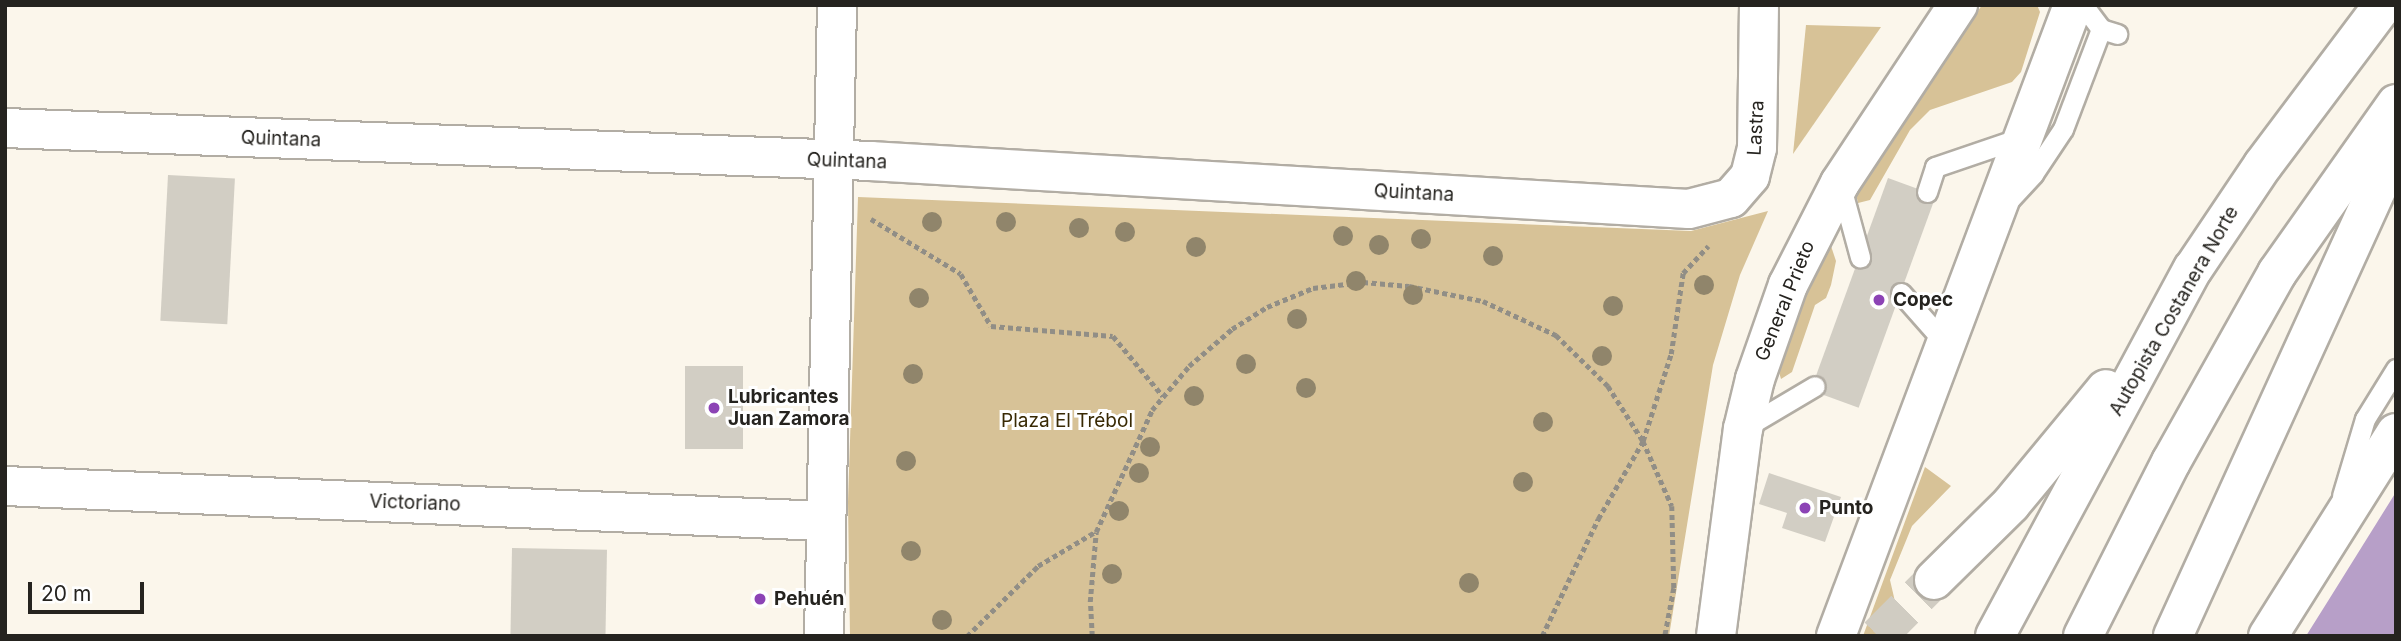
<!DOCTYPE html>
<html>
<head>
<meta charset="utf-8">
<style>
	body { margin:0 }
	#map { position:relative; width:2401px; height:641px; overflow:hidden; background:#fbf6eb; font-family:Inter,sans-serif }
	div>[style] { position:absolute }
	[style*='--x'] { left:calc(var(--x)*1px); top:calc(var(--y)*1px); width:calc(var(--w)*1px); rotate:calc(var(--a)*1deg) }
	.green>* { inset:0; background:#d7c297 }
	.water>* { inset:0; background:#b79fc8 }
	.building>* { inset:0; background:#d2cec4; transform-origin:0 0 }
	.motorway-tunnel>* { height:38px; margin-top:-19px; transform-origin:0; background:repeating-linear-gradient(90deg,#d0ccc2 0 38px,transparent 0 57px) }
	.path>* { height:4.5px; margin-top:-2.25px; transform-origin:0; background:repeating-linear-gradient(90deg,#918e86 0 5px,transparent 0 8.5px) }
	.roads { filter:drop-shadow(2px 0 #b2ada4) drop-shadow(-2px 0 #b2ada4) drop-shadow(0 2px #b2ada4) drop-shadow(0 -2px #b2ada4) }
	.service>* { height:19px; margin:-9.5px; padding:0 9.5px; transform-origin:9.5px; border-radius:9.5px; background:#fff }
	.minor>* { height:38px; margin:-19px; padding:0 19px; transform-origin:19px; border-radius:19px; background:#fff }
	.primary>* { height:38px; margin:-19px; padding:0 19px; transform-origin:19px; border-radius:19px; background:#fff }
	.motorway>* { height:38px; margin:-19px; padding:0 19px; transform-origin:19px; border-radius:19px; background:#fff }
	.trees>* { width:20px; height:20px; margin:-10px; border-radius:50%; background:#90856b }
	.dots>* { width:19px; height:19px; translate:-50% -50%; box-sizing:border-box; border:4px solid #fff; border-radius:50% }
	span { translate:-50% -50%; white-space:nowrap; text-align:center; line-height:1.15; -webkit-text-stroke:6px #fff; paint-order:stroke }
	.street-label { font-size:19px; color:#25231f }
	.poi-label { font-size:19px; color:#25231f; font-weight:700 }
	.left { translate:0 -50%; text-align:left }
	.park-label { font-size:19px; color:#382903 }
	.frame { position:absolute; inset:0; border:7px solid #25231f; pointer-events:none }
	.scale { position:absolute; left:28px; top:582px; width:116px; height:32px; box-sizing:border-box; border:4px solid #25231f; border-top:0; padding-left:9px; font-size:21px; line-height:24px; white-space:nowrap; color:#25231f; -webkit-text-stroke:5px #fff; paint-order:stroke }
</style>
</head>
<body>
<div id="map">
	<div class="green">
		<i style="clip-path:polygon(1982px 5px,2037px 5px,2040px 12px,2021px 72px,2012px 82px,1930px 110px,1910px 130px,1870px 200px,1858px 203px,1856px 194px)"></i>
		<i style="clip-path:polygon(1806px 25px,1881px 27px,1793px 154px)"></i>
		<i style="clip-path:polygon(858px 197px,1691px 231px,1768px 211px,1740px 275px,1713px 365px,1669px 636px,850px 636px,848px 502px)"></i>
		<i style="clip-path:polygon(1830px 243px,1836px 261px,1831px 285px,1826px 298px,1815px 305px,1792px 372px,1781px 379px,1779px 372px,1789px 334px)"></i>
		<i style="clip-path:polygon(1925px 467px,1951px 486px,1912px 526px,1890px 580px,1903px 636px,1863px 636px)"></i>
	</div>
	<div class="water">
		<i style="clip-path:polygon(2396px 492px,2396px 636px,2306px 636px,2328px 601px)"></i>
	</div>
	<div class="building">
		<i style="left:168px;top:175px;width:67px;height:146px;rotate:3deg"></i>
		<i style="left:1888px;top:178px;width:51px;height:226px;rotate:20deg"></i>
		<i style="left:743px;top:366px;width:83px;height:58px;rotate:90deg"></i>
		<i style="clip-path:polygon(1769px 473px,1841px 497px,1825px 542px,1782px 528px,1787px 513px,1759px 504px)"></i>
		<i style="left:512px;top:548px;width:95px;height:88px;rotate:1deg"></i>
	</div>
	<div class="motorway-tunnel">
		<i style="--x:1878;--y:636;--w:79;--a:-45"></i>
	</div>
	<div class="path">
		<i style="--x:871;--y:219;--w:105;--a:31.4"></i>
		<i style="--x:961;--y:274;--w:60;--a:60"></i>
		<i style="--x:991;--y:326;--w:122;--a:4.7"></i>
		<i style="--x:1113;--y:336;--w:78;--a:50.2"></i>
		<i style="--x:967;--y:636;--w:100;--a:-44.6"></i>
		<i style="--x:1038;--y:566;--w:66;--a:-30.8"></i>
		<i style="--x:1092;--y:636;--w:34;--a:-93"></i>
		<i style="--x:1090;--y:602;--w:70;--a:-85.1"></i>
		<i style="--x:1096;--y:532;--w:134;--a:-65.3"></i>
		<i style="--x:1152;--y:410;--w:57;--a:-49.9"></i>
		<i style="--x:1189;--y:366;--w:57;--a:-40.7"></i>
		<i style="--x:1232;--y:329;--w:41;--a:-32.2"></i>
		<i style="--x:1267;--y:307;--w:50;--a:-22.4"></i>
		<i style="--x:1313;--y:288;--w:50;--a:-6.8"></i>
		<i style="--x:1363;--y:282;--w:46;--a:5"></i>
		<i style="--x:1409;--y:286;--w:76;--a:11.5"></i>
		<i style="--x:1483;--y:301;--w:81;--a:25"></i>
		<i style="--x:1556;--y:335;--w:73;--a:44.4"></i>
		<i style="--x:1608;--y:386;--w:65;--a:57.5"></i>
		<i style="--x:1643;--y:441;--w:71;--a:66"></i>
		<i style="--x:1672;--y:506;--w:82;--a:88.6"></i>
		<i style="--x:1674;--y:588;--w:49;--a:100.6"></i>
		<i style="--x:1542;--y:636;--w:130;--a:-64.4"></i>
		<i style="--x:1598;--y:519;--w:90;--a:-60"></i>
		<i style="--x:1643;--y:441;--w:91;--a:-72.2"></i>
		<i style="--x:1671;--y:354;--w:82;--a:-81.6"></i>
		<i style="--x:1683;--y:273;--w:37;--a:-47"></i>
	</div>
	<div class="roads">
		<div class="service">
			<i style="--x:2083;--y:5;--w:30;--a:53"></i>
			<i style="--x:2101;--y:29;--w:17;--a:17"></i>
			<i style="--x:1841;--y:187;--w:73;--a:74.8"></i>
			<i style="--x:1927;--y:192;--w:26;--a:-72"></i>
			<i style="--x:1935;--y:167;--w:93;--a:-18.8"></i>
			<i style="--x:2010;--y:199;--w:34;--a:-47"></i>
			<i style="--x:2033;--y:174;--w:54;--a:-56.3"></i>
			<i style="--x:2063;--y:129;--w:107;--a:-69.2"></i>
			<i style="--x:1901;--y:293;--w:68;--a:48.6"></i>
			<i style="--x:1744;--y:428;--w:82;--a:-30.6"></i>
			<i style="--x:2342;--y:496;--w:80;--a:-73.4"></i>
			<i style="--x:2365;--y:419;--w:59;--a:-58.2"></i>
		</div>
		<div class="minor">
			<i style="--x:5;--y:128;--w:866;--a:2.18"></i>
			<i style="--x:870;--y:161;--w:820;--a:3.35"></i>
			<i style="--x:1689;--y:209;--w:43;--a:-14.7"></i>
			<i style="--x:1731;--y:198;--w:29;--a:-49"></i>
			<i style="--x:1750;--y:176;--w:29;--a:-76"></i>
			<i style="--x:1757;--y:148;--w:143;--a:-89.2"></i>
			<i style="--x:5;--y:486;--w:820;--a:2.45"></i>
			<i style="--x:824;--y:636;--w:631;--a:-88.82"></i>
		</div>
		<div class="primary">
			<i style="--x:1716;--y:636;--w:209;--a:-82.6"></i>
			<i style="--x:1743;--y:429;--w:51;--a:-76.5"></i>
			<i style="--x:1755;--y:379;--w:100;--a:-70.7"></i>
			<i style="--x:1788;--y:285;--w:114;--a:-63"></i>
			<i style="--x:1840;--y:183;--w:214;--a:-56.5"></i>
			<i style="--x:1836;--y:636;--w:674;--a:-69.41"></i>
			<i style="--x:2268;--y:636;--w:240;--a:-57.8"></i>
		</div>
		<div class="motorway">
			<i style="--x:1934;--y:580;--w:108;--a:-44.6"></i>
			<i style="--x:2011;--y:504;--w:149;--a:-50.4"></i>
			<i style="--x:1995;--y:636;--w:417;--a:-61.7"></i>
			<i style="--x:2193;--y:269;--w:125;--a:-56.1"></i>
			<i style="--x:2263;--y:165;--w:200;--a:-53.1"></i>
			<i style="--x:2083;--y:636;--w:195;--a:-63.2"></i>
			<i style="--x:2171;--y:462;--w:217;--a:-60.7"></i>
			<i style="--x:2277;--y:273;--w:207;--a:-54.8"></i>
			<i style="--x:2173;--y:636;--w:537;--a:-65.49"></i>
		</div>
	</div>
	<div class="trees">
		<i style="left:932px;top:222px"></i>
		<i style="left:1006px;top:222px"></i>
		<i style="left:1079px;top:228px"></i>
		<i style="left:1125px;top:232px"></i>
		<i style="left:1343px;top:236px"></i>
		<i style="left:1421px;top:239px"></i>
		<i style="left:1379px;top:245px"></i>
		<i style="left:1196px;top:247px"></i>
		<i style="left:1493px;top:256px"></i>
		<i style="left:1356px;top:281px"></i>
		<i style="left:1704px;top:285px"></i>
		<i style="left:1413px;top:295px"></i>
		<i style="left:919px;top:298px"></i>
		<i style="left:1613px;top:306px"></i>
		<i style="left:1297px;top:319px"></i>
		<i style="left:1602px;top:356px"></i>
		<i style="left:1246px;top:364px"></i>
		<i style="left:913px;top:374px"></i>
		<i style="left:1306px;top:388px"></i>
		<i style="left:1194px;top:396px"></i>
		<i style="left:1543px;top:422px"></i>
		<i style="left:1150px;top:447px"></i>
		<i style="left:906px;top:461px"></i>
		<i style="left:1139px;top:473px"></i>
		<i style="left:1523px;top:482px"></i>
		<i style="left:1119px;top:511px"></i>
		<i style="left:911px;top:551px"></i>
		<i style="left:1112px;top:574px"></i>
		<i style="left:1469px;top:583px"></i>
		<i style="left:942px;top:620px"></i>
	</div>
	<div class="dots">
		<i style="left:1879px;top:300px;background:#8c43b5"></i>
		<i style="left:714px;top:408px;background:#8c43b5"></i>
		<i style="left:1805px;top:508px;background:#8c43b5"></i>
		<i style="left:760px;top:599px;background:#8c43b5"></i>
	</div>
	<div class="street-label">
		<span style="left:1756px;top:128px;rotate:-87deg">Lastra</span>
		<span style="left:281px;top:139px;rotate:2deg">Quintana</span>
		<span style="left:847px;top:161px;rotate:2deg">Quintana</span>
		<span style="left:1414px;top:193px;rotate:3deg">Quintana</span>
		<span style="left:1785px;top:301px;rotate:-68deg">General Prieto</span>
		<span style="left:2174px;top:311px;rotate:-60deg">Autopista Costanera Norte</span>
		<span style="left:415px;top:503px;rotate:2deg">Victoriano</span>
	</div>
	<div class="poi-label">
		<span class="left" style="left:1893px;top:300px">Copec</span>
		<span class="left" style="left:728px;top:408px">Lubricantes<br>Juan Zamora</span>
		<span class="left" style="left:1819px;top:508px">Punto</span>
		<span class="left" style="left:774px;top:599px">Pehuén</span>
	</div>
	<div class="park-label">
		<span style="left:1067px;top:421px">Plaza El Trébol</span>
	</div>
	<div class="frame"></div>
	<div class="scale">20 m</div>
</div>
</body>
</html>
